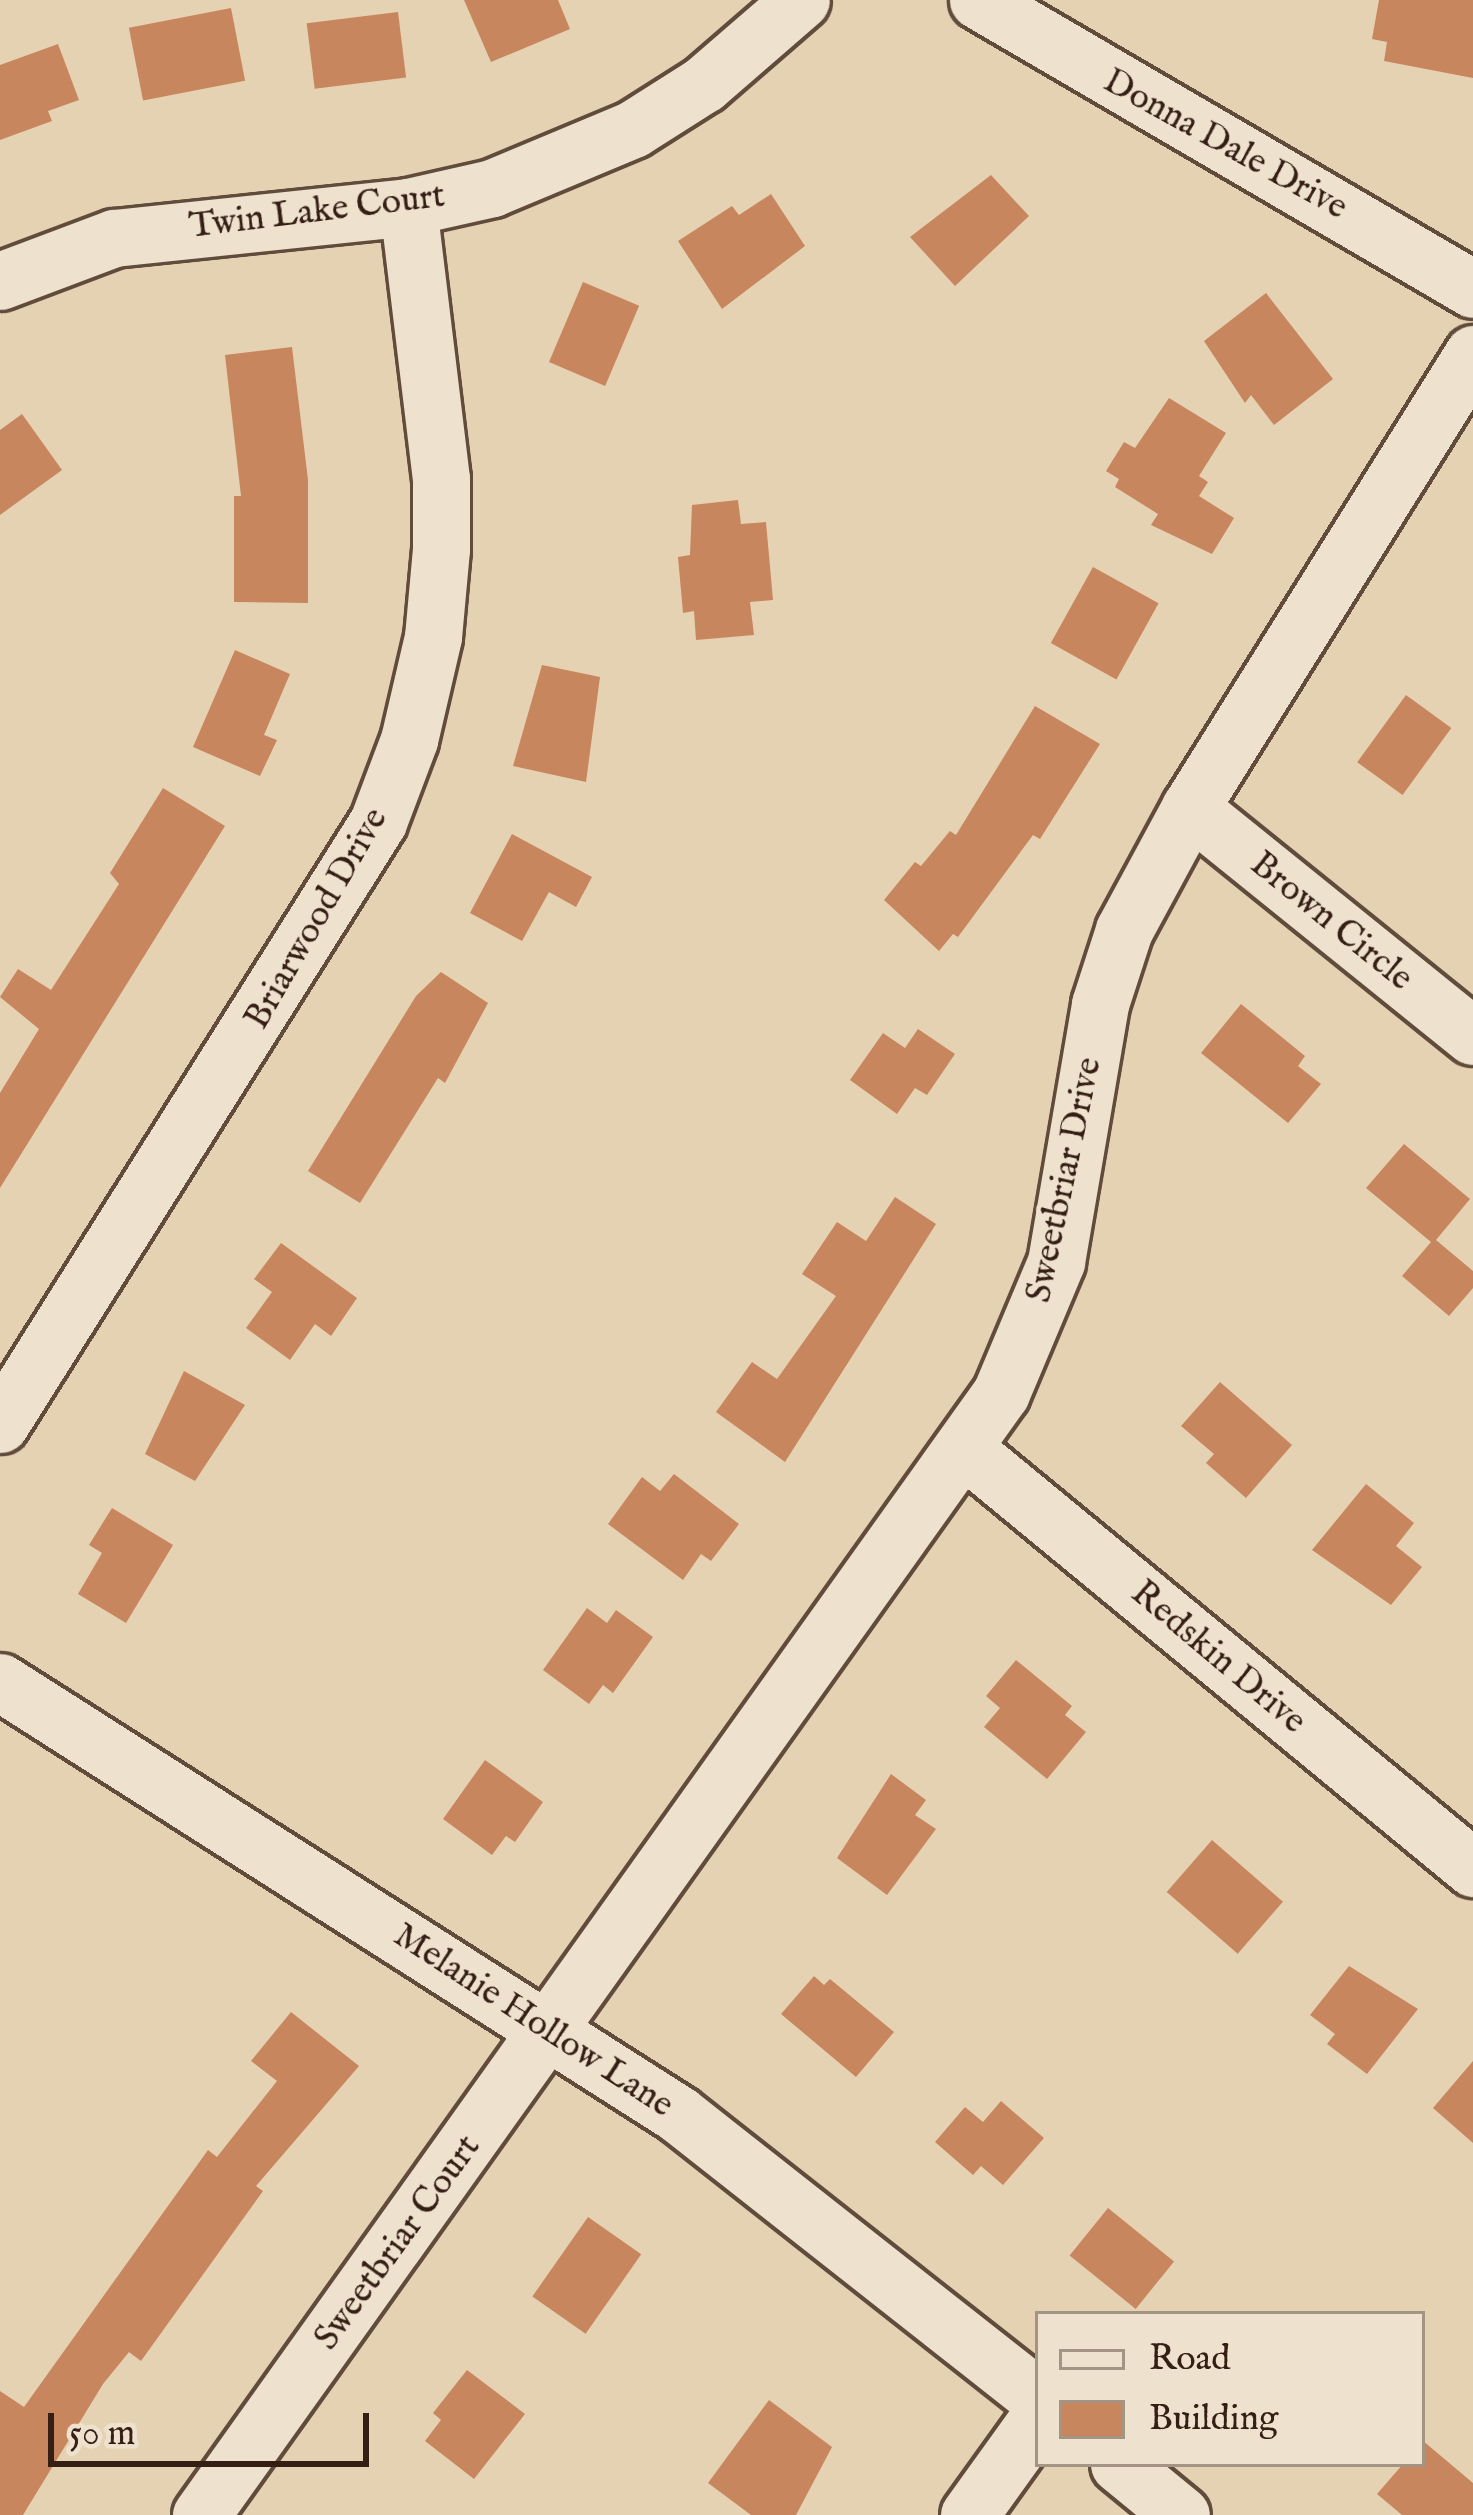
<!DOCTYPE html>
<html>
<head>
<meta charset="utf-8">
<style>
	body { margin:0 }
	#map { position:relative; width:1473px; height:2515px; overflow:hidden; background:#e5d2b3; font-family:"IM FELL English",serif }
	div>[style] { position:absolute }
	[style*='--x'] { left:calc(var(--x)*1px); top:calc(var(--y)*1px); width:calc(var(--w)*1px); rotate:calc(var(--a)*1deg) }
	.building>* { inset:0; background:#c8865e; transform-origin:0 0 }
	.roads { filter:drop-shadow(3px 0 #614c3c) drop-shadow(-3px 0 #614c3c) drop-shadow(0 3px #614c3c) drop-shadow(0 -3px #614c3c) }
	.minor>* { height:57px; margin:-28.5px; padding:0 28.5px; transform-origin:28.5px; border-radius:28.5px; background:#eee2ce }
	span { translate:-50% -50%; white-space:nowrap; text-align:center; line-height:1.15; -webkit-text-stroke:9px #eee2ce; paint-order:stroke }
	.street-label { font-size:36px; color:#351f15 }
	.legend { position:absolute; left:1035px; top:2311px; width:390px; height:156px; box-sizing:border-box; background:#eee2ce; border:3px solid #a49484; margin:0; padding:15px 21px; list-style:none; font-size:36px; color:#351f15 }
	.legend li { display:flex; align-items:center; gap:24px; height:60px }
	.legend b { width:60px; border:3px solid #a49484 }
	.scale { position:absolute; left:48px; top:2413px; width:321px; height:54px; box-sizing:border-box; border:6px solid #351f15; border-top:0; padding-left:15px; font-size:36px; line-height:42px; white-space:nowrap; color:#351f15; -webkit-text-stroke:9px #eee2ce; paint-order:stroke }
</style>
</head>
<body>
<div id="map">
	<div class="building">
		<i style="clip-path:polygon(464px 0,558px 0,570px 29px,491px 62px)"></i>
		<i style="clip-path:polygon(1379px 0,1473px 0,1473px 78px,1384px 61px,1387px 42px,1372px 39px)"></i>
		<i style="left:231px;top:8px;width:74px;height:104px;rotate:79deg"></i>
		<i style="left:398px;top:12px;width:66px;height:92px;rotate:83deg"></i>
		<i style="clip-path:polygon(58px 44px,79px 100px,48px 111px,52px 121px,0 140px,0 65px)"></i>
		<i style="clip-path:polygon(991px 175px,1029px 216px,955px 286px,910px 237px)"></i>
		<i style="clip-path:polygon(771px 194px,805px 246px,722px 309px,678px 241px,732px 206px,739px 215px)"></i>
		<i style="left:583px;top:282px;width:61px;height:87px;rotate:23deg"></i>
		<i style="clip-path:polygon(1266px 293px,1333px 379px,1274px 425px,1251px 395px,1245px 403px,1204px 341px)"></i>
		<i style="clip-path:polygon(292px 347px,308px 480px,308px 603px,234px 602px,234px 496px,241px 496px,225px 355px)"></i>
		<i style="clip-path:polygon(1169px 398px,1226px 433px,1199px 476px,1208px 482px,1199px 496px,1234px 518px,1212px 554px,1151px 525px,1158px 514px,1115px 487px,1119px 479px,1106px 471px,1124px 442px,1135px 448px)"></i>
		<i style="clip-path:polygon(22px 414px,62px 470px,0 515px,0 430px)"></i>
		<i style="clip-path:polygon(738px 500px,741px 524px,766px 522px,773px 600px,750px 602px,754px 635px,696px 640px,694px 611px,683px 613px,678px 557px,690px 555px,692px 505px)"></i>
		<i style="left:1093px;top:567px;width:75px;height:87px;rotate:29deg"></i>
		<i style="clip-path:polygon(235px 650px,290px 674px,264px 735px,277px 740px,260px 776px,193px 747px)"></i>
		<i style="clip-path:polygon(542px 665px,600px 677px,586px 782px,513px 766px)"></i>
		<i style="left:1406px;top:695px;width:56px;height:83px;rotate:36deg"></i>
		<i style="clip-path:polygon(1035px 706px,1100px 744px,1040px 839px,1033px 835px,958px 937px,953px 934px,939px 951px,884px 900px,915px 862px,921px 866px,950px 831px,956px 835px)"></i>
		<i style="clip-path:polygon(163px 788px,225px 826px,0 1188px,0 1093px,39px 1029px,0 997px,18px 969px,51px 990px,119px 884px,110px 873px)"></i>
		<i style="clip-path:polygon(512px 834px,592px 877px,576px 907px,549px 892px,522px 941px,470px 913px)"></i>
		<i style="clip-path:polygon(441px 972px,488px 1003px,445px 1083px,438px 1078px,360px 1203px,308px 1171px,416px 996px)"></i>
		<i style="clip-path:polygon(1241px 1004px,1305px 1056px,1298px 1066px,1321px 1084px,1288px 1123px,1201px 1053px)"></i>
		<i style="clip-path:polygon(918px 1029px,955px 1054px,927px 1095px,915px 1088px,897px 1114px,850px 1080px,883px 1033px,905px 1048px)"></i>
		<i style="clip-path:polygon(1404px 1144px,1470px 1199px,1436px 1240px,1473px 1271px,1473px 1288px,1449px 1316px,1402px 1276px,1431px 1242px,1366px 1188px)"></i>
		<i style="clip-path:polygon(895px 1197px,936px 1224px,785px 1462px,716px 1412px,752px 1362px,777px 1379px,836px 1296px,802px 1274px,837px 1222px,866px 1241px)"></i>
		<i style="clip-path:polygon(281px 1243px,357px 1298px,331px 1336px,315px 1324px,290px 1360px,246px 1328px,272px 1292px,254px 1279px)"></i>
		<i style="clip-path:polygon(184px 1371px,245px 1405px,195px 1481px,145px 1454px)"></i>
		<i style="clip-path:polygon(1220px 1382px,1292px 1445px,1246px 1498px,1206px 1463px,1214px 1454px,1181px 1426px)"></i>
		<i style="clip-path:polygon(674px 1474px,739px 1524px,711px 1561px,701px 1554px,683px 1580px,608px 1524px,642px 1477px,660px 1491px)"></i>
		<i style="clip-path:polygon(1366px 1484px,1414px 1523px,1396px 1546px,1422px 1567px,1391px 1605px,1312px 1550px)"></i>
		<i style="clip-path:polygon(112px 1508px,173px 1545px,126px 1623px,78px 1594px,102px 1553px,89px 1545px)"></i>
		<i style="clip-path:polygon(587px 1608px,607px 1623px,616px 1610px,653px 1637px,613px 1693px,603px 1685px,589px 1704px,543px 1670px)"></i>
		<i style="clip-path:polygon(1016px 1660px,1072px 1706px,1065px 1715px,1086px 1732px,1047px 1779px,984px 1727px,1000px 1708px,986px 1696px)"></i>
		<i style="clip-path:polygon(485px 1760px,543px 1802px,515px 1842px,506px 1836px,492px 1855px,443px 1819px)"></i>
		<i style="clip-path:polygon(891px 1774px,926px 1800px,915px 1815px,936px 1829px,887px 1895px,837px 1858px)"></i>
		<i style="left:1212px;top:1840px;width:94px;height:69px;rotate:41deg"></i>
		<i style="clip-path:polygon(1349px 1966px,1418px 2009px,1367px 2074px,1327px 2044px,1335px 2034px,1310px 2015px)"></i>
		<i style="clip-path:polygon(814px 1976px,824px 1985px,830px 1979px,894px 2032px,856px 2077px,781px 2014px)"></i>
		<i style="clip-path:polygon(291px 2012px,359px 2066px,256px 2186px,263px 2191px,141px 2361px,129px 2352px,103px 2384px,23px 2515px,0 2515px,0 2391px,24px 2407px,208px 2150px,217px 2157px,277px 2081px,251px 2061px)"></i>
		<i style="clip-path:polygon(1473px 2061px,1473px 2143px,1433px 2108px)"></i>
		<i style="clip-path:polygon(1001px 2101px,1044px 2138px,1003px 2185px,981px 2166px,973px 2175px,935px 2142px,965px 2107px,983px 2122px)"></i>
		<i style="left:1108px;top:2208px;width:85px;height:61px;rotate:39deg"></i>
		<i style="left:588px;top:2217px;width:65px;height:97px;rotate:35deg"></i>
		<i style="clip-path:polygon(467px 2370px,525px 2414px,474px 2479px,425px 2441px,441px 2420px,433px 2413px)"></i>
		<i style="clip-path:polygon(769px 2400px,832px 2447px,796px 2515px,751px 2515px,708px 2483px)"></i>
		<i style="clip-path:polygon(1422px 2440px,1473px 2483px,1473px 2515px,1402px 2515px,1377px 2494px,1403px 2464px,1422px 2464px)"></i>
	</div>
	<div class="roads">
		<div class="minor">
			<i style="--x:978;--y:0;--w:573;--a:30.28"></i>
			<i style="--x:0;--y:281;--w:122;--a:-20.7"></i>
			<i style="--x:114;--y:238;--w:296;--a:-6"></i>
			<i style="--x:408;--y:207;--w:86;--a:-12.7"></i>
			<i style="--x:492;--y:188;--w:153;--a:-22.7"></i>
			<i style="--x:633;--y:129;--w:84;--a:-32.4"></i>
			<i style="--x:704;--y:84;--w:128;--a:-40.9"></i>
			<i style="--x:1190;--y:808;--w:363;--a:38.9"></i>
			<i style="--x:0;--y:1424;--w:711;--a:-57.88"></i>
			<i style="--x:378;--y:822;--w:88;--a:-69.3"></i>
			<i style="--x:409;--y:740;--w:106;--a:-76.9"></i>
			<i style="--x:433;--y:637;--w:88;--a:-84.8"></i>
			<i style="--x:441;--y:549;--w:70;--a:-90"></i>
			<i style="--x:441;--y:479;--w:274;--a:-96.9"></i>
			<i style="--x:963;--y:1448;--w:661;--a:39.47"></i>
			<i style="--x:0;--y:1682;--w:804;--a:32.5"></i>
			<i style="--x:678;--y:2114;--w:458;--a:38.2"></i>
			<i style="--x:1119;--y:2464;--w:80;--a:39.4"></i>
			<i style="--x:201;--y:2515;--w:1378;--a:-54.51"></i>
			<i style="--x:1001;--y:1393;--w:142;--a:-67.2"></i>
			<i style="--x:1056;--y:1262;--w:262;--a:-80.3"></i>
			<i style="--x:1100;--y:1004;--w:78;--a:-72"></i>
			<i style="--x:1124;--y:930;--w:139;--a:-61.6"></i>
			<i style="--x:1190;--y:808;--w:535;--a:-58.06"></i>
			<i style="--x:969;--y:2515;--w:118;--a:-54.3"></i>
		</div>
	</div>
	<div class="street-label">
		<span style="left:1225px;top:145px;rotate:29deg">Donna Dale Drive</span>
		<span style="left:317px;top:212px;rotate:-7deg">Twin Lake Court</span>
		<span style="left:317px;top:919px;rotate:-60deg">Briarwood Drive</span>
		<span style="left:1331px;top:922px;rotate:39deg">Brown Circle</span>
		<span style="left:1065px;top:1180px;rotate:-78deg">Sweetbriar Drive</span>
		<span style="left:1218px;top:1658px;rotate:40deg">Redskin Drive</span>
		<span style="left:533px;top:2021px;rotate:33deg">Melanie Hollow Lane</span>
		<span style="left:398px;top:2243px;rotate:-54deg">Sweetbriar Court</span>
	</div>
	<ul class="legend">
	<li><b style="height:15px;background:#eee2ce"></b>Road</li>
	<li><b style="height:33px;background:#c8865e"></b>Building</li>
	</ul>
	<div class="scale">50 m</div>
</div>
</body>
</html>
